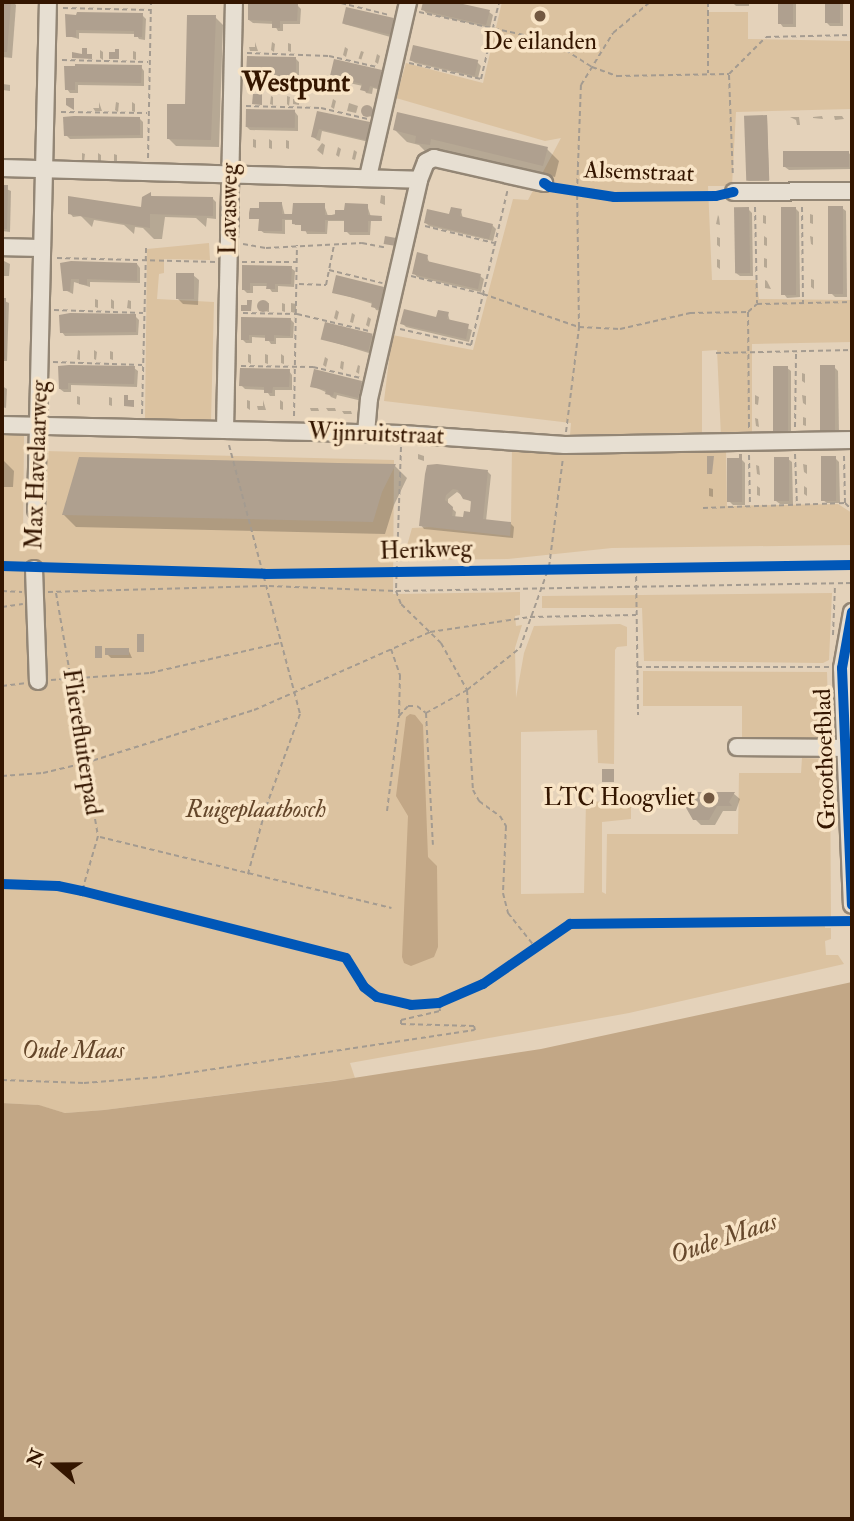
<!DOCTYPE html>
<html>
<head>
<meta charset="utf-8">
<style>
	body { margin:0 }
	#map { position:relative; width:854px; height:1521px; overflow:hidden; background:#e4d2ba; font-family:"IM FELL Double Pica",serif }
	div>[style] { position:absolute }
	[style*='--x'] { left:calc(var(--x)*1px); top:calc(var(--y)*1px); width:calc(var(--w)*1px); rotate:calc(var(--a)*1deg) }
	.green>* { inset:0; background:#dbc2a0 }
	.water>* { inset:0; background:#c2a786 }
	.shadow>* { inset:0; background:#0003; transform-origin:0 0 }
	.building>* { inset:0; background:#afa08f; transform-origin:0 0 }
	.round { border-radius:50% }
	.path>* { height:2px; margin-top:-1px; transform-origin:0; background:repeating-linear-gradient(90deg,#a49b90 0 5px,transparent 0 8.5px) }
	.roads { filter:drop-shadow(2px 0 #938675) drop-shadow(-2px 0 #938675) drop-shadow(0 2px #938675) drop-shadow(0 -2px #938675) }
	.minor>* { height:16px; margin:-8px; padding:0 8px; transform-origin:8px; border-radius:8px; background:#e7dfd2 }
	.cycleway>* { height:10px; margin:-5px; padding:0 5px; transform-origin:5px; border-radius:5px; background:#0057b8 }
	.dots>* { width:19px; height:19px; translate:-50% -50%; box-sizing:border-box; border:4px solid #f8e4c6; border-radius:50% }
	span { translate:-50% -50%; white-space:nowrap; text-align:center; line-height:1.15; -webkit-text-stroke:7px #f8e4c6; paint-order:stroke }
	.poi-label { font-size:24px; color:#341600 }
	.right { translate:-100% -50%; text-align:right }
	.street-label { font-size:24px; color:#341600 }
	.park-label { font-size:24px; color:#64462a; font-style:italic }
	.water-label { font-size:26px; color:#67492c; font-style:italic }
	.quarter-label { font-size:28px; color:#341600; font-weight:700 }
	.frame { position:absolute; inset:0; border:4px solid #341600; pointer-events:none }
	.north { position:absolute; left:21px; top:1430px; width:70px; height:70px; -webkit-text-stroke:5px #f8e4c6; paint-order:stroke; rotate:290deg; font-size:19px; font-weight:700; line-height:28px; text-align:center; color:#341600 }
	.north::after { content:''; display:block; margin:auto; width:24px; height:32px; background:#341600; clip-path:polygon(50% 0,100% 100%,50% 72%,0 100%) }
</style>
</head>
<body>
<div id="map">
	<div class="green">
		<i style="clip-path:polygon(502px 2px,708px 2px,708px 12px,748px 12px,748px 39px,852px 41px,852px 109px,736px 112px,732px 186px,708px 186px,712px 280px,757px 280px,759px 299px,852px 300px,852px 342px,752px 344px,752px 437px,721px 437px,717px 350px,702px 351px,702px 433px,570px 435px,571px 423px,384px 401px,392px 335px,473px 350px,513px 199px,528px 200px,561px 138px,545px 141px,396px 98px,406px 63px,483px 83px)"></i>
		<i style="clip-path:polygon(209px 243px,210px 260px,164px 259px,164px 273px,159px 274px,157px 299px,214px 302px,211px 421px,145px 419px,147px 249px)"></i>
		<i style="clip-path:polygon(2px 435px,24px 435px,23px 541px,40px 541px,45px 451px,394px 460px,393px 594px,520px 592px,520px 615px,515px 616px,516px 626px,522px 625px,515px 648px,516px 698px,524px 653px,534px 626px,620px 624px,627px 627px,627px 646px,617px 647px,615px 650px,614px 764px,598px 763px,597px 730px,521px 732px,521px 894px,584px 893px,586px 801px,631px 803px,631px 819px,602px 822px,602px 892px,606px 894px,607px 834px,738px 834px,739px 773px,801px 773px,802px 758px,830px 759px,831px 919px,825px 919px,825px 928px,831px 928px,831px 939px,825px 941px,826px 955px,838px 955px,844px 964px,629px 1013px,350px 1063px,355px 1078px,104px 1110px,65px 1113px,38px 1105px,2px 1103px)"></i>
		<i style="clip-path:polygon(512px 447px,726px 449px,727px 506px,838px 504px,852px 513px,852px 545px,612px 548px,508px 559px,403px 560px,412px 528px,511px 523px)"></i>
		<i style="clip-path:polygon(832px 593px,829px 660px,823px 663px,644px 661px,642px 608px,542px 608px,542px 596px)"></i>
		<i style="clip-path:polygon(643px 671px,827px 672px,829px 738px,742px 738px,742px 706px,643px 706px)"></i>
	</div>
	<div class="water">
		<i style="clip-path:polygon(410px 714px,415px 715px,423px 725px,428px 857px,437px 866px,438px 947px,434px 957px,411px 966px,404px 963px,402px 957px,408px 816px,396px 796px,406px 717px)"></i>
		<i style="clip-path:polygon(852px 982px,852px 1519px,2px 1519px,2px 1103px,39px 1105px,65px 1113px,104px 1110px,334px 1081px,541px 1049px)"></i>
	</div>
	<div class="shadow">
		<i style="clip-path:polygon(2px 2px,13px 2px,16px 5px,12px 58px,2px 57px)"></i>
		<i style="clip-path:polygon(424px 2px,447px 2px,489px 12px,493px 15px,490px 28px,426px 13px,423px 9px)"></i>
		<i style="clip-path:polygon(732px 2px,749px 2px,749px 6px,736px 6px)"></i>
		<i style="clip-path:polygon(779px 2px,796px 2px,796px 27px,783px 27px,780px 23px)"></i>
		<i style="clip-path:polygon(827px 2px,843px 2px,843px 26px,830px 26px,827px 23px)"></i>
		<i style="clip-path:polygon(297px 5px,301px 9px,300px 24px,283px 24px,283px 31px,278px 31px,274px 24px,253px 23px,249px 20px)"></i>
		<i style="clip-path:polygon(142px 15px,146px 19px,145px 40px,139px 39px,136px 34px,79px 33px,79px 39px,68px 36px,67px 16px)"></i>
		<i style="clip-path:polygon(215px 17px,223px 25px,219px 147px,176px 146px,168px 138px,187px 106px)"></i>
		<i style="clip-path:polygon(393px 20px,397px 23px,394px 38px,344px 24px)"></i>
		<i style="clip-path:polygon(255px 42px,258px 51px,250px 51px,249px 47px,255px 47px)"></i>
		<i style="clip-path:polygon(272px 42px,275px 44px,274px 52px,271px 50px)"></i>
		<i style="clip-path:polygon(288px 43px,291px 44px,291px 52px,288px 51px)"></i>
		<i style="clip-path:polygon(345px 47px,348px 49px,346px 57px,343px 55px)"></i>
		<i style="clip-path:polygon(100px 50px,103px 52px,103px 60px,100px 58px)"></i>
		<i style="clip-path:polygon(133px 51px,136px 52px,136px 60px,133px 59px)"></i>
		<i style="left:361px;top:51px;width:3px;height:8px;rotate:18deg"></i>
		<i style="clip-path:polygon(377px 54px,380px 56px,378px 64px,375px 62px)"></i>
		<i style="clip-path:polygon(296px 59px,299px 62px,299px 78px,290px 78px,290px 83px,285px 83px,281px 77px,266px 77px,266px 85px,260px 85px,257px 77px,248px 73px)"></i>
		<i style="clip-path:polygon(411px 60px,477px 62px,481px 66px,478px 78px,415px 63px)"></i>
		<i style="clip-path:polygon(66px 67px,141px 67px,144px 71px,144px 86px,78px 85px,78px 93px,70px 93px,67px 89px)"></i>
		<i style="clip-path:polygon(381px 72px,385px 75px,381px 90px,373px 88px,372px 94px,366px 93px,363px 86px,349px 83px,348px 89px,342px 87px,339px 80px,332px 76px)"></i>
		<i style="clip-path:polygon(3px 84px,10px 85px,10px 91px,3px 90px)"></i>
		<i style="clip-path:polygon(271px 96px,273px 97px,273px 105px,270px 104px)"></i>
		<i style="clip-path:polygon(287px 96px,290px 97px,289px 106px,287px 104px)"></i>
		<i style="clip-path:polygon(293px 99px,299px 100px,299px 105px,293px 104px)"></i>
		<i style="clip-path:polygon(333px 99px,336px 101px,334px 109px,331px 107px)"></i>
		<i style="clip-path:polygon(99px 102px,102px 111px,95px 111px,93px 108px,99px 108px)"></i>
		<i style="clip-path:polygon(116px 102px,119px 103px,118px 112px,115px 110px)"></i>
		<i style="clip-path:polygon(132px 102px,135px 104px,135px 112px,132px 111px)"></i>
		<i style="clip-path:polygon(349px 103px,358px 106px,356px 113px,347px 111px)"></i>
		<i style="clip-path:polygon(364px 106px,374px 110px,372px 117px,363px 114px)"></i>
		<i style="clip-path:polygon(295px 112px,298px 116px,298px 131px,250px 130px,247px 127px)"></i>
		<i style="clip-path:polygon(319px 113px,369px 124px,372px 128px,369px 142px,322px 131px,320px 141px,317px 140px,313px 137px)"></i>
		<i style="clip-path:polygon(822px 116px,823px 119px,813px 118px,813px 117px)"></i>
		<i style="clip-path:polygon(834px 116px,842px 116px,844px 119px,835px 120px)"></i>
		<i style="clip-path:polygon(767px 117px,769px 181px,749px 181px,747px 180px)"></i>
		<i style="clip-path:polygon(790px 117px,799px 117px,800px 125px,797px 125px,796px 120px)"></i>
		<i style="clip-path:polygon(140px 119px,143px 122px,143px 138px,70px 139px,66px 135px)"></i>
		<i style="clip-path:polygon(395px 130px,547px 149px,559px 161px,555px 177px,443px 150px,442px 156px,429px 155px,419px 145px,407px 142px)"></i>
		<i style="clip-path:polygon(253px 139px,256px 140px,256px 148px,253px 147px)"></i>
		<i style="clip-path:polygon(269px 139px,272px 141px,272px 149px,269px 148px)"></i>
		<i style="clip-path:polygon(286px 140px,289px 141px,289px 149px,286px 148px)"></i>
		<i style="clip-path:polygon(322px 143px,325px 145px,323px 155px,317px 150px)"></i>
		<i style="clip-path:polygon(338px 147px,341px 149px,339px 157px,336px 155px)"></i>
		<i style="clip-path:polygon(354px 150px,357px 152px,355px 160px,352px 159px)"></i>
		<i style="clip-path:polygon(82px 153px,85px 154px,84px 162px,82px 161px)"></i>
		<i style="clip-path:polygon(98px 153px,101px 155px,101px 163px,98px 162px)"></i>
		<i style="clip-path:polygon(849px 153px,852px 157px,852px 169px,789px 170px,785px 167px)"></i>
		<i style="clip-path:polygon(114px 154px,117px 155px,117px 163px,114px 162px)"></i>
		<i style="clip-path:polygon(2px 187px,11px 191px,10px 232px,2px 231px)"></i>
		<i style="clip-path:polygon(149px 194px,154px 198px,213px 199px,216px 202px,216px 219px,207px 218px,206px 227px,196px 218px,165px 217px,162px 239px,154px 239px,143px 228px,135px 227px,134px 234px,124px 225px,94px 220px,92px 227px,81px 216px,73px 217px,70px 213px,142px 211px)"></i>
		<i style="clip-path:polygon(381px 195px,385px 196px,385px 205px,380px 203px)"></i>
		<i style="clip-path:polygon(282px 204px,285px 216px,296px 216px,324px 205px,328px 216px,367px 205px,371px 217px,382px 218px,382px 221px,371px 221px,370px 235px,350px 235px,346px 231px,346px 221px,328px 221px,327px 234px,307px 234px,303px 225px,295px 225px,294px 220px,285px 220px,285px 234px,264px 233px,260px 230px,260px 219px,251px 218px)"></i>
		<i style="clip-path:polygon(795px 208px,799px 212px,800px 297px,787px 298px,784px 294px)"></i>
		<i style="clip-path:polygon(842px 208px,846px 211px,847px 297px,835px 297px,831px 293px)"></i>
		<i style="clip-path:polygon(748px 209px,752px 213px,753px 276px,740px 276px,736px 273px)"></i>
		<i style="clip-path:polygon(461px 211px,463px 219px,492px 225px,496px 229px,493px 241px,429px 226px,426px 223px)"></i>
		<i style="clip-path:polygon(810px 214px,813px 215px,813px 224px,810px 223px)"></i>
		<i style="clip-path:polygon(718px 215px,719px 217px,720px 225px,716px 224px)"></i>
		<i style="clip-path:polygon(763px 215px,766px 216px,766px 224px,763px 223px)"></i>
		<i style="clip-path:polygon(764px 236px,767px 238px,767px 246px,764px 245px)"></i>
		<i style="clip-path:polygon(810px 236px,813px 237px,813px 245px,811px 244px)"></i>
		<i style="clip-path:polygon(717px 237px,720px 238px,720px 247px,717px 245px)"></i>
		<i style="clip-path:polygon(427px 257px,430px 264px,480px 276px,484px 279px,481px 292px,417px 277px,414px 273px)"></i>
		<i style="clip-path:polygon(764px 258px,767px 259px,767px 268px,764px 267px)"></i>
		<i style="clip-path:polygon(717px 259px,720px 260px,720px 269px,717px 267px)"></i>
		<i style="clip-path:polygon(2px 260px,10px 264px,9px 276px,2px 276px)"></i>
		<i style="clip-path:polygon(137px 264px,140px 268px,140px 283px,90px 282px,90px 287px,74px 282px,73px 294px,65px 290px,62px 265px)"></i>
		<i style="clip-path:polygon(244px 267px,291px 268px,295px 271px,294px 287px,278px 286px,278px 292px,272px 292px,268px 286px,253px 286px,253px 293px,247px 293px,243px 289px)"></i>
		<i style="clip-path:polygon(193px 275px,199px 280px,198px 305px,183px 304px,177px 298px)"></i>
		<i style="clip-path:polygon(811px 279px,814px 280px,814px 289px,811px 287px)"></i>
		<i style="clip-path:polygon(765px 280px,767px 281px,771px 289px,765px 288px)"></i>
		<i style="clip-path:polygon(383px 288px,387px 292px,382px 311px,376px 310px,373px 304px,334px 292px)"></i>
		<i style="clip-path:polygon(95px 299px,98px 300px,98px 308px,95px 307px)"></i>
		<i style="clip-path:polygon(111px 299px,114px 301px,114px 309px,111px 308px)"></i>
		<i style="clip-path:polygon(2px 300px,9px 303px,7px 361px,2px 361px)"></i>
		<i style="clip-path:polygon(128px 300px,131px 301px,131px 309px,127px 308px)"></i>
		<i style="clip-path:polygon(260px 302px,269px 303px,269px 312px,260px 310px)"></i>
		<i style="clip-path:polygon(282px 303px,285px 304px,285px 312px,282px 311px)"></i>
		<i style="clip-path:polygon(291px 303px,296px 304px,296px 313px,291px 312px)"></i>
		<i style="clip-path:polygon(336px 310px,339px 312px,337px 320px,334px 318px)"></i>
		<i style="clip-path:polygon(352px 313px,355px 315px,353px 323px,350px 322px)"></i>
		<i style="clip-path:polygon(448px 314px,450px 322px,472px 330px,469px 342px,406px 327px,402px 323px,438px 319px)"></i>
		<i style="clip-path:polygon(135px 316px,139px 320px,138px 335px,65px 336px,62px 332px)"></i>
		<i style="clip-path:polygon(368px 317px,371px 319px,369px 327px,366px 325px)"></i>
		<i style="clip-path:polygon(243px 318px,290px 319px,294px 323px,293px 338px,276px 338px,276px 344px,271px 344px,267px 338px,252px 337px,252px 343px,246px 343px,242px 339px)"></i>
		<i style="clip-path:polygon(372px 335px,376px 339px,372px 354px,323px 339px)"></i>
		<i style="clip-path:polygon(78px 350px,80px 351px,80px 360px,77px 359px)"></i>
		<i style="clip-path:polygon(94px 350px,97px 352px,96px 360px,94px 359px)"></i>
		<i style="clip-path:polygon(110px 351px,113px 352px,113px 360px,110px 359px)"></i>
		<i style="clip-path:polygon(248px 354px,251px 355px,251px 364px,248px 362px)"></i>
		<i style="clip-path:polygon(265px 354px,268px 355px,268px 364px,265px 363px)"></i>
		<i style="clip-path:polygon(281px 354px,284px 356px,284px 364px,281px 363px)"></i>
		<i style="clip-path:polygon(325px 357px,328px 359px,326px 367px,323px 365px)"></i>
		<i style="clip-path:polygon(341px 361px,344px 362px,343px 370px,340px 368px)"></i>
		<i style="clip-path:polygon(358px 365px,360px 366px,359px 374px,356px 372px)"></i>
		<i style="clip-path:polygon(834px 367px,838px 371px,839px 434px,826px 434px,822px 431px)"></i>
		<i style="clip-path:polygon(59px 368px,134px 368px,138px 371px,137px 387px,71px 385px,71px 392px,64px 392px,60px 389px)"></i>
		<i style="clip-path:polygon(787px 368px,791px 371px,791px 435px,779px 435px,775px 431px)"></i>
		<i style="clip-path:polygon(289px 371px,292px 375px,292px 390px,275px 390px,275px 396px,270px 396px,266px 390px,245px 389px,241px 385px)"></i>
		<i style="clip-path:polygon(802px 373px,805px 374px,805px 383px,802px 381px)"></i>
		<i style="clip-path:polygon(361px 382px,365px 386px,362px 401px,337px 395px,336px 399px,331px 397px,328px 393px,312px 386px)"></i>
		<i style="clip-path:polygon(2px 386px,7px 389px,6px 408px,2px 407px)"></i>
		<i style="clip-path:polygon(755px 395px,759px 397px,758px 405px,755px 404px)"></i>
		<i style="clip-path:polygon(802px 395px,806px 396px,806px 405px,803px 403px)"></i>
		<i style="clip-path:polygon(77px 396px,80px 397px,80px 405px,77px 404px)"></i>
		<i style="clip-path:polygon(109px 397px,112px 398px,112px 406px,109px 405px)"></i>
		<i style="clip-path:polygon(247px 400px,250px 401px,250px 410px,247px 408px)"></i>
		<i style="clip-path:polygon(263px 400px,266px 410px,258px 410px,257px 406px,263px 406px)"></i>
		<i style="clip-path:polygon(280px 400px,283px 402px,283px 410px,280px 409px)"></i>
		<i style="clip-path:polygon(310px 408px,318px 408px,319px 411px,311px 411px)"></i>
		<i style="clip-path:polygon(326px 408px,335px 408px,336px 411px,328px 411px)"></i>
		<i style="clip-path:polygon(342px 411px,351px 411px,352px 414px,344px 414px)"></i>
		<i style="clip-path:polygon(803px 417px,806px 418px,806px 426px,803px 425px)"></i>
		<i style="clip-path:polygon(755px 418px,758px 419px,759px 427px,756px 426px)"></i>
		<i style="clip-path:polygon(418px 454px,424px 456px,424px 461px,418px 459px)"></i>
		<i style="clip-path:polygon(835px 458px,839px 462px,840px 503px,827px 503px,823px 500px)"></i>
		<i style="clip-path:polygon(2px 459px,14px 471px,13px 487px,2px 487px)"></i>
		<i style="clip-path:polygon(80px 459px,395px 466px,407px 478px,394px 505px,385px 534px,76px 527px,64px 515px)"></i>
		<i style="clip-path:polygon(741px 459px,745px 463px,745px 505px,733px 505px,729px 501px)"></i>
		<i style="clip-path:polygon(788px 459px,792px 462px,793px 504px,780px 504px,776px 501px)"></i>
		<i style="clip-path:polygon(803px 464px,807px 465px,807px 474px,804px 472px)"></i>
		<i style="clip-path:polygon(756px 465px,759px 466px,760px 475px,757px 474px)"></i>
		<i style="clip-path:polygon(evenodd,429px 467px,488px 472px,491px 475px,486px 521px,510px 523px,514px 527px,513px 538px,424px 529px,421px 525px,429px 467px,457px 492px,473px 503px,471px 514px,465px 519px,455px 518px,456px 512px,448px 505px,448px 499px,457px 492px)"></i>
		<i style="clip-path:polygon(757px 486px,760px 488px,760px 496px,757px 495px)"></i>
		<i style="clip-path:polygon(804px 486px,807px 488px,807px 496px,804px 494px)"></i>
		<i style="clip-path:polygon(709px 488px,713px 489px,713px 497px,709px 496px)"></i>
		<i style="clip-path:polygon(128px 649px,132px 658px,111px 658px,107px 654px)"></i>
		<i style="clip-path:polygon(694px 794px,734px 794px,740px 799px,736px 811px,723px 811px,715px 825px,701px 825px,695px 819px)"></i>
	</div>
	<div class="building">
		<i style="clip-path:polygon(2px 2px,11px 2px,7px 52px,2px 52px)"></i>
		<i style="clip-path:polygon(423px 2px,454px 2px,490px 10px,486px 25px,421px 10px)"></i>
		<i style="left:778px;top:2px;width:15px;height:22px"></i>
		<i style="left:825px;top:2px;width:15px;height:21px"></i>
		<i style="clip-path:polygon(248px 3px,298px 4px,297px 21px,280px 21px,280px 28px,272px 28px,272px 21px,248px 20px)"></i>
		<i style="left:346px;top:7px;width:49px;height:17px;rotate:13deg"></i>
		<i style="clip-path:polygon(77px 12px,143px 13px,142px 37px,134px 37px,134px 31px,76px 30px,76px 37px,66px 37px,65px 14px,76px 15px)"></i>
		<i style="clip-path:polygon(187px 15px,216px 15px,211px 140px,167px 139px,167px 104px,185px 104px)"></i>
		<i style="left:413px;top:45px;width:67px;height:16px;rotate:13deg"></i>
		<i style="clip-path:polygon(82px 48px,87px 48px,87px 54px,92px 54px,92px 59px,72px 58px,72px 52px,82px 54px)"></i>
		<i style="clip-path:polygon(115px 49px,119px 49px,119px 59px,109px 59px,109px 52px,115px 52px)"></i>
		<i style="clip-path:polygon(247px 56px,296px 57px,296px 75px,287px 75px,287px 80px,279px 80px,279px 75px,263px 74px,263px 82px,255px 82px,255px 74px,246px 74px)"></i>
		<i style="clip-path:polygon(334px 59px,382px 70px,378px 88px,370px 86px,368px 92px,360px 90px,362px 84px,346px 80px,344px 86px,336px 84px,338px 78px,330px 76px)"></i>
		<i style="clip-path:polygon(75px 64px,142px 65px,141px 83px,75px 82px,75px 90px,65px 90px,64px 66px,75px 66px)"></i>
		<i style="clip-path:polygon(253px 94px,262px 94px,262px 105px,252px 104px)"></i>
		<i style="clip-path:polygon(66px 98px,74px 98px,74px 110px,66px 105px)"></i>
		<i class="round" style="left:361px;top:105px;width:12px;height:12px"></i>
		<i style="left:246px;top:109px;width:49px;height:18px;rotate:1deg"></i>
		<i style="clip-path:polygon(317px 111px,370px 122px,366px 140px,319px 129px,316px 138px,311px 137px)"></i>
		<i style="clip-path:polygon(397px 112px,548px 147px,543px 166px,431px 139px,430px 145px,415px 143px,416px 136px,393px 130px)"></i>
		<i style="left:767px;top:115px;width:65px;height:23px;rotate:88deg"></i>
		<i style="clip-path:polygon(74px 116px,140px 117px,140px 135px,64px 136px,63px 117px)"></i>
		<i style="left:849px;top:151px;width:16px;height:66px;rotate:90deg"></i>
		<i style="clip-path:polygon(2px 185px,8px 185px,7px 229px,2px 229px)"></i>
		<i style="clip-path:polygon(151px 192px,151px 196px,213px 197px,213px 216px,150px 214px,150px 228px,68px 214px,68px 196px,141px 207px,142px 197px)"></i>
		<i style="clip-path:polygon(259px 202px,282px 202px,282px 214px,292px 214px,293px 203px,325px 203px,325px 215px,335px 215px,335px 210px,344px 210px,345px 203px,368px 204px,368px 215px,382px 216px,381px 221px,368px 221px,368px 232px,344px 232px,344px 220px,325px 220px,325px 232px,301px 231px,301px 225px,292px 224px,292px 219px,282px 219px,282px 231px,258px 231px,259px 219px,249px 219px,249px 213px,250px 208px,259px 208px)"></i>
		<i style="left:828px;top:206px;width:15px;height:88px"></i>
		<i style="clip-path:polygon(451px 207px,462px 209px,460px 216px,493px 224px,489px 239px,424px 223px,427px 209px,449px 214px)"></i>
		<i style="left:749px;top:207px;width:66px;height:15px;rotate:89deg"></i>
		<i style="left:781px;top:207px;width:15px;height:88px"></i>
		<i style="left:385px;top:236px;width:11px;height:8px;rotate:10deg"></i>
		<i style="clip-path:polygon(417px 252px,428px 255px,427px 261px,481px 274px,478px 289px,412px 274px)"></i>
		<i style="clip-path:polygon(71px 261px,137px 263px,137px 281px,87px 279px,87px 285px,79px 284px,79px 279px,71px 279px,70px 291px,63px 291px,60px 263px)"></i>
		<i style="clip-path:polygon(242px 265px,292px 266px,291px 284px,275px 284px,275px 289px,266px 289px,267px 283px,250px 283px,250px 290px,242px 290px)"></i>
		<i style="left:176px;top:273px;width:18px;height:26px"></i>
		<i style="clip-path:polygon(336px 275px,384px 287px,379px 309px,371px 307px,372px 302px,332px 293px)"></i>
		<i style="clip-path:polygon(2px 298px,6px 298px,5px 359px,2px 359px)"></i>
		<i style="clip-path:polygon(247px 300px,252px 300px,251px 311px,241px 311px,241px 305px,247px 305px)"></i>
		<i class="round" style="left:257px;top:300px;width:12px;height:12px"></i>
		<i style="clip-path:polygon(404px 309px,436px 317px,438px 310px,449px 312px,447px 319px,469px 324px,466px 339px,400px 324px)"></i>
		<i style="clip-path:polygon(70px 313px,136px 314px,136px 332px,60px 333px,59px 315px)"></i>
		<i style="clip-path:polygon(241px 317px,291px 318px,290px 336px,274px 335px,274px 341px,265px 341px,265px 335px,249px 335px,249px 340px,241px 340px)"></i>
		<i style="left:325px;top:322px;width:49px;height:18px;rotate:14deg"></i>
		<i style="clip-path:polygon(69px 365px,135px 366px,134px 384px,68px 383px,68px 389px,59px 389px,58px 366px)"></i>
		<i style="left:820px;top:365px;width:15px;height:67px"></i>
		<i style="left:773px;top:366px;width:15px;height:66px"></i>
		<i style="clip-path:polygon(240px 368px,290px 369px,289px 387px,273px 387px,272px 393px,264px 393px,264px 387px,239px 386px)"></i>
		<i style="clip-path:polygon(314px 369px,362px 381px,358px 398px,334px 392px,333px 396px,325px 394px,326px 390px,310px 387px)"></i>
		<i style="clip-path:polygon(124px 395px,128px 395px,128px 400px,134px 400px,134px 407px,124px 406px)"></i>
		<i style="clip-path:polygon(739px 454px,742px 454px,742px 502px,727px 502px,727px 458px,739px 458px)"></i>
		<i style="clip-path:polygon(707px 456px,714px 456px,712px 474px,707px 474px)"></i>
		<i style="left:821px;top:456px;width:15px;height:45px"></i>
		<i style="clip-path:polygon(79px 457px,338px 463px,396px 464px,382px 492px,373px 522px,62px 515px)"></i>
		<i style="left:774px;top:457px;width:15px;height:44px"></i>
		<i style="clip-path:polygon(evenodd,437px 464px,488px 470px,483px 519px,511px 522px,510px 536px,419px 526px,425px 474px,427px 465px,437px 464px,453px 489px,458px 490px,463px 499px,471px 501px,470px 512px,464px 511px,463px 517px,452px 516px,453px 507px,445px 500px,446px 495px,453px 489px)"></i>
		<i style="left:137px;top:634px;width:7px;height:18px"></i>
		<i style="left:95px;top:646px;width:7px;height:12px"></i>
		<i style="left:105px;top:648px;width:24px;height:7px"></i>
		<i style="left:602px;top:769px;width:12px;height:13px"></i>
		<i style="clip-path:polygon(693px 792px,735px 792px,729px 802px,732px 806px,717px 806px,709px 820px,693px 820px,685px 806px)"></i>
		<i style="left:627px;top:793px;width:22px;height:4px"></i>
	</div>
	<div class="path">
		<i style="--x:297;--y:2;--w:44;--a:1.3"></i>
		<i style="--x:341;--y:3;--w:49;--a:14"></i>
		<i style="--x:708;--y:2;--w:71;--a:90"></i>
		<i style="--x:63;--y:8;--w:88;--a:1.3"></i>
		<i style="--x:419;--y:12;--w:135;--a:12.4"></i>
		<i style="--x:551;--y:41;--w:49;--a:32.4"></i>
		<i style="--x:592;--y:67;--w:27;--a:20"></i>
		<i style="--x:617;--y:76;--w:112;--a:-1"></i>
		<i style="--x:729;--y:74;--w:52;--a:-45"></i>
		<i style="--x:766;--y:37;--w:86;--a:-1.3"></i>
		<i style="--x:247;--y:53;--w:82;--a:2.1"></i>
		<i style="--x:329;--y:56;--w:49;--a:12.9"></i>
		<i style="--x:62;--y:60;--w:86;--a:1.3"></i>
		<i style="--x:409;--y:63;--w:74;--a:12.5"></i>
		<i style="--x:481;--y:79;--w:79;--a:-76.8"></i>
		<i style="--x:729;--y:75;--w:102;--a:87.8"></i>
		<i style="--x:246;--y:106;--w:75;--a:1.5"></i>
		<i style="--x:321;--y:108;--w:48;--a:13.2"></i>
		<i style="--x:61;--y:112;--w:86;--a:0.7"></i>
		<i style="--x:148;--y:158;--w:156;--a:-88.9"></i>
		<i style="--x:755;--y:207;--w:96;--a:88.8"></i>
		<i style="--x:802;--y:207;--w:96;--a:89.4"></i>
		<i style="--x:425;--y:226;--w:71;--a:13.8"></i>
		<i style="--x:243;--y:244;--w:23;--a:10"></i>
		<i style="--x:266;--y:248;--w:96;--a:-3"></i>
		<i style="--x:362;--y:243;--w:25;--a:11"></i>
		<i style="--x:57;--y:258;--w:159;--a:1.4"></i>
		<i style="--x:242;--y:262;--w:55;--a:0"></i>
		<i style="--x:329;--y:270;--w:55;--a:13.8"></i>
		<i style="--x:411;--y:276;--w:74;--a:14"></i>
		<i style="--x:483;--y:294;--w:102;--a:19"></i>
		<i style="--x:579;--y:327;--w:41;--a:2.8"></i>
		<i style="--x:620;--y:329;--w:72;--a:-12.9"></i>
		<i style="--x:690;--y:313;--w:58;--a:-1"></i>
		<i style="--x:748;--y:312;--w:12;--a:-42"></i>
		<i style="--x:757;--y:304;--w:95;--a:-1.2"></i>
		<i style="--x:299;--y:284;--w:27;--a:2"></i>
		<i style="--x:326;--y:285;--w:41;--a:-78.7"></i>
		<i style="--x:54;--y:310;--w:89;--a:1.9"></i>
		<i style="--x:748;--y:312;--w:116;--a:89.5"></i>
		<i style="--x:243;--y:313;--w:54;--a:1.1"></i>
		<i style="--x:297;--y:314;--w:74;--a:13.3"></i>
		<i style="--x:400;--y:329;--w:73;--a:12.7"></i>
		<i style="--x:471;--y:345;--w:160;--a:-76.7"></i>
		<i style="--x:716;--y:353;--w:136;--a:-1.3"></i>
		<i style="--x:53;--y:362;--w:89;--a:1.9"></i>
		<i style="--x:241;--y:366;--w:72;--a:0.8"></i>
		<i style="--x:313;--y:367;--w:49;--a:12.9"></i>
		<i style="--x:142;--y:414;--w:168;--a:-88.6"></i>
		<i style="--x:294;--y:416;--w:171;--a:-89"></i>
		<i style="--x:795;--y:427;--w:75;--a:-89.2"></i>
		<i style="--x:566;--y:432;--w:106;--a:-82.9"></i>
		<i style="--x:579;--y:327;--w:135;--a:-90.8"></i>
		<i style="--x:577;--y:192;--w:107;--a:-87.9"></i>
		<i style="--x:581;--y:85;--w:61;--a:-58.4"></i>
		<i style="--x:613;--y:33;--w:48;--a:-40"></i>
		<i style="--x:229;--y:445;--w:278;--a:75.2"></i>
		<i style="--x:300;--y:714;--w:96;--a:110.1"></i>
		<i style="--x:267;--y:804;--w:73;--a:105.2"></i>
		<i style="--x:401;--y:447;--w:144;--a:92"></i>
		<i style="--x:396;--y:591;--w:14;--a:69"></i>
		<i style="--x:401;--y:604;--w:56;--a:44.3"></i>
		<i style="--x:441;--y:643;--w:54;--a:61"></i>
		<i style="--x:467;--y:690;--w:100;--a:86.6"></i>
		<i style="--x:473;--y:790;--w:13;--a:61"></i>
		<i style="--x:479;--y:801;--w:26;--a:36"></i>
		<i style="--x:500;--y:816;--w:12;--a:59"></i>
		<i style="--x:506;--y:826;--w:67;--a:92.6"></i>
		<i style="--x:503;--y:893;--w:21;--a:76"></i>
		<i style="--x:508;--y:913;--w:43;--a:51.5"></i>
		<i style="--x:795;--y:454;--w:51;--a:87.8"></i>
		<i style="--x:749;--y:455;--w:51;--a:88.9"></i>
		<i style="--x:844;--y:456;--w:47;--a:88.8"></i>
		<i style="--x:845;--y:503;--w:10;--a:45"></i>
		<i style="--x:703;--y:508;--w:142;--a:-2"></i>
		<i style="--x:636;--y:568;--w:147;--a:89.2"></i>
		<i style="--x:2;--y:591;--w:20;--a:3"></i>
		<i style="--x:48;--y:592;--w:221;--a:-1.6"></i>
		<i style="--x:269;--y:586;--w:127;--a:2.3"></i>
		<i style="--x:396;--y:591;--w:456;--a:-1"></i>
		<i style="--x:56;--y:593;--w:247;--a:80.2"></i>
		<i style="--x:98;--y:836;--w:57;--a:106.2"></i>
		<i style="--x:2;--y:607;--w:21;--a:-8"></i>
		<i style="--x:833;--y:635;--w:50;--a:-87.7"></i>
		<i style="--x:391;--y:649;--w:28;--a:71"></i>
		<i style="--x:400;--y:675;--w:40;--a:91.4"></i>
		<i style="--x:637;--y:667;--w:192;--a:0"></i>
		<i style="--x:51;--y:680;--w:99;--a:-4"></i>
		<i style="--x:150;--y:673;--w:133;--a:-13"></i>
		<i style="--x:2;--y:686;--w:23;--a:-7"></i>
		<i style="--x:426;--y:713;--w:47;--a:-29.3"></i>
		<i style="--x:467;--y:690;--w:68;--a:-38.4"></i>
		<i style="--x:520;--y:648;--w:86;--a:-70.3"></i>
		<i style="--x:549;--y:567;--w:110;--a:-82.7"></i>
		<i style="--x:2;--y:776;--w:41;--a:-4.2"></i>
		<i style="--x:43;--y:773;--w:43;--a:-13.4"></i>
		<i style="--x:85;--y:763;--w:177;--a:-17.4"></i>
		<i style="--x:254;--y:710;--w:193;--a:-23.9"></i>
		<i style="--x:430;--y:632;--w:101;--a:-8.5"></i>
		<i style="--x:530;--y:617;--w:106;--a:-1.1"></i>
		<i style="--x:387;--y:811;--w:96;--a:-82.8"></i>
		<i style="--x:399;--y:716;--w:13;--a:-48"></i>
		<i style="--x:408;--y:706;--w:9;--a:0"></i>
		<i style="--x:417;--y:706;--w:11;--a:38"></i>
		<i style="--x:426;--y:713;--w:132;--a:87"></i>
		<i style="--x:100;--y:837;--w:300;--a:13.7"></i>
		<i style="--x:2;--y:1080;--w:82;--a:2.1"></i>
		<i style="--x:84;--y:1083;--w:76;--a:-4.5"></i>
		<i style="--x:160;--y:1077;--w:318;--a:-8.5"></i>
		<i style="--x:475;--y:1030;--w:4;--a:-104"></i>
		<i style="--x:474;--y:1026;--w:73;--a:-178.4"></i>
		<i style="--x:401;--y:1024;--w:4;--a:-90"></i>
		<i style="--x:401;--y:1020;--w:40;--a:-13"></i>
		<i style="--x:440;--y:1011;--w:8;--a:-97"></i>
	</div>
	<div class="roads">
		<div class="minor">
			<i style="--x:2;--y:168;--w:417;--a:1.6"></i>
			<i style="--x:419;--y:180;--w:19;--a:-69"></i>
			<i style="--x:426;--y:162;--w:9;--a:-27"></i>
			<i style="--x:434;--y:158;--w:113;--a:12.8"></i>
			<i style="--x:368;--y:177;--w:180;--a:-77.1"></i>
			<i style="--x:734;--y:192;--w:118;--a:-0.5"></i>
			<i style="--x:2;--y:247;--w:40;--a:1.4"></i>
			<i style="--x:2;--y:425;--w:400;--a:1.3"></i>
			<i style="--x:402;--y:434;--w:163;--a:3.9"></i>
			<i style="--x:565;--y:445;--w:287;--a:-1"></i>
			<i style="--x:225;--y:430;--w:428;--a:-88.8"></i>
			<i style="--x:366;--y:433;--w:34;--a:-85"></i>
			<i style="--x:369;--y:399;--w:225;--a:-77.1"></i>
			<i style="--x:36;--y:510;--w:508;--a:-88.65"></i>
			<i style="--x:34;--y:569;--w:112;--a:88"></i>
			<i style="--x:852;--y:612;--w:57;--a:100.1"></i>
			<i style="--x:842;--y:668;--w:237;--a:87.6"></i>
			<i style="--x:737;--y:747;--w:108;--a:0.5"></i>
		</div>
	</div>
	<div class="cycleway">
		<i style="--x:544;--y:183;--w:7;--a:34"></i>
		<i style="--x:550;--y:187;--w:65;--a:8.9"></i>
		<i style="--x:614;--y:197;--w:102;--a:-0.6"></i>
		<i style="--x:716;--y:196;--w:18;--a:-13"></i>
		<i style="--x:2;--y:566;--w:263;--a:1.7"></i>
		<i style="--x:265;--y:574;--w:587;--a:-0.88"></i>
		<i style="--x:852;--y:612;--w:57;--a:100.1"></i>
		<i style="--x:842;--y:668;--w:237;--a:87.6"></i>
		<i style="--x:2;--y:884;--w:56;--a:2"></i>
		<i style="--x:58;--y:886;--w:25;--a:12"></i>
		<i style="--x:82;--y:891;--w:272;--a:14.2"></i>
		<i style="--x:346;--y:958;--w:34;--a:58"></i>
		<i style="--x:364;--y:987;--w:16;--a:38"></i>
		<i style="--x:377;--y:997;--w:35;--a:13"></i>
		<i style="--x:411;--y:1005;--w:28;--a:-4"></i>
		<i style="--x:439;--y:1003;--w:48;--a:-23.4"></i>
		<i style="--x:483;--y:984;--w:106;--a:-34.6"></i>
		<i style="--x:570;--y:924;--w:282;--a:-0.6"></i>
	</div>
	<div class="dots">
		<i style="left:540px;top:16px;background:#725841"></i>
		<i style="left:709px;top:798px;background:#725841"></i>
	</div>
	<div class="poi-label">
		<span style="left:540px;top:42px">De eilanden</span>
		<span class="right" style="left:695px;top:798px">LTC Hoogvliet</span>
	</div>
	<div class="street-label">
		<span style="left:639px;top:172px;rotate:2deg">Alsemstraat</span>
		<span style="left:229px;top:209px;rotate:-89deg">Lavasweg</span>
		<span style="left:376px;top:434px;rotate:2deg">Wijnruitstraat</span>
		<span style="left:37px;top:465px;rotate:-88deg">Max Havelaarweg</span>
		<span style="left:426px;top:550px;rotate:-2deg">Herikweg</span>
		<span style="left:82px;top:742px;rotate:81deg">Flierefluiterpad</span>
		<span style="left:825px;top:759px;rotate:-92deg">Groothoefblad</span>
	</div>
	<div class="park-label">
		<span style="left:256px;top:810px">Ruigeplaatbosch</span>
		<span style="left:73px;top:1051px">Oude Maas</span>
	</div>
	<div class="water-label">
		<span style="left:724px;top:1239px;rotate:-19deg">Oude Maas</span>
	</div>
	<div class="quarter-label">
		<span style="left:296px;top:83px">Westpunt</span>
	</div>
	<div class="frame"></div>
	<div class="north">N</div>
</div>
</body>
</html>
